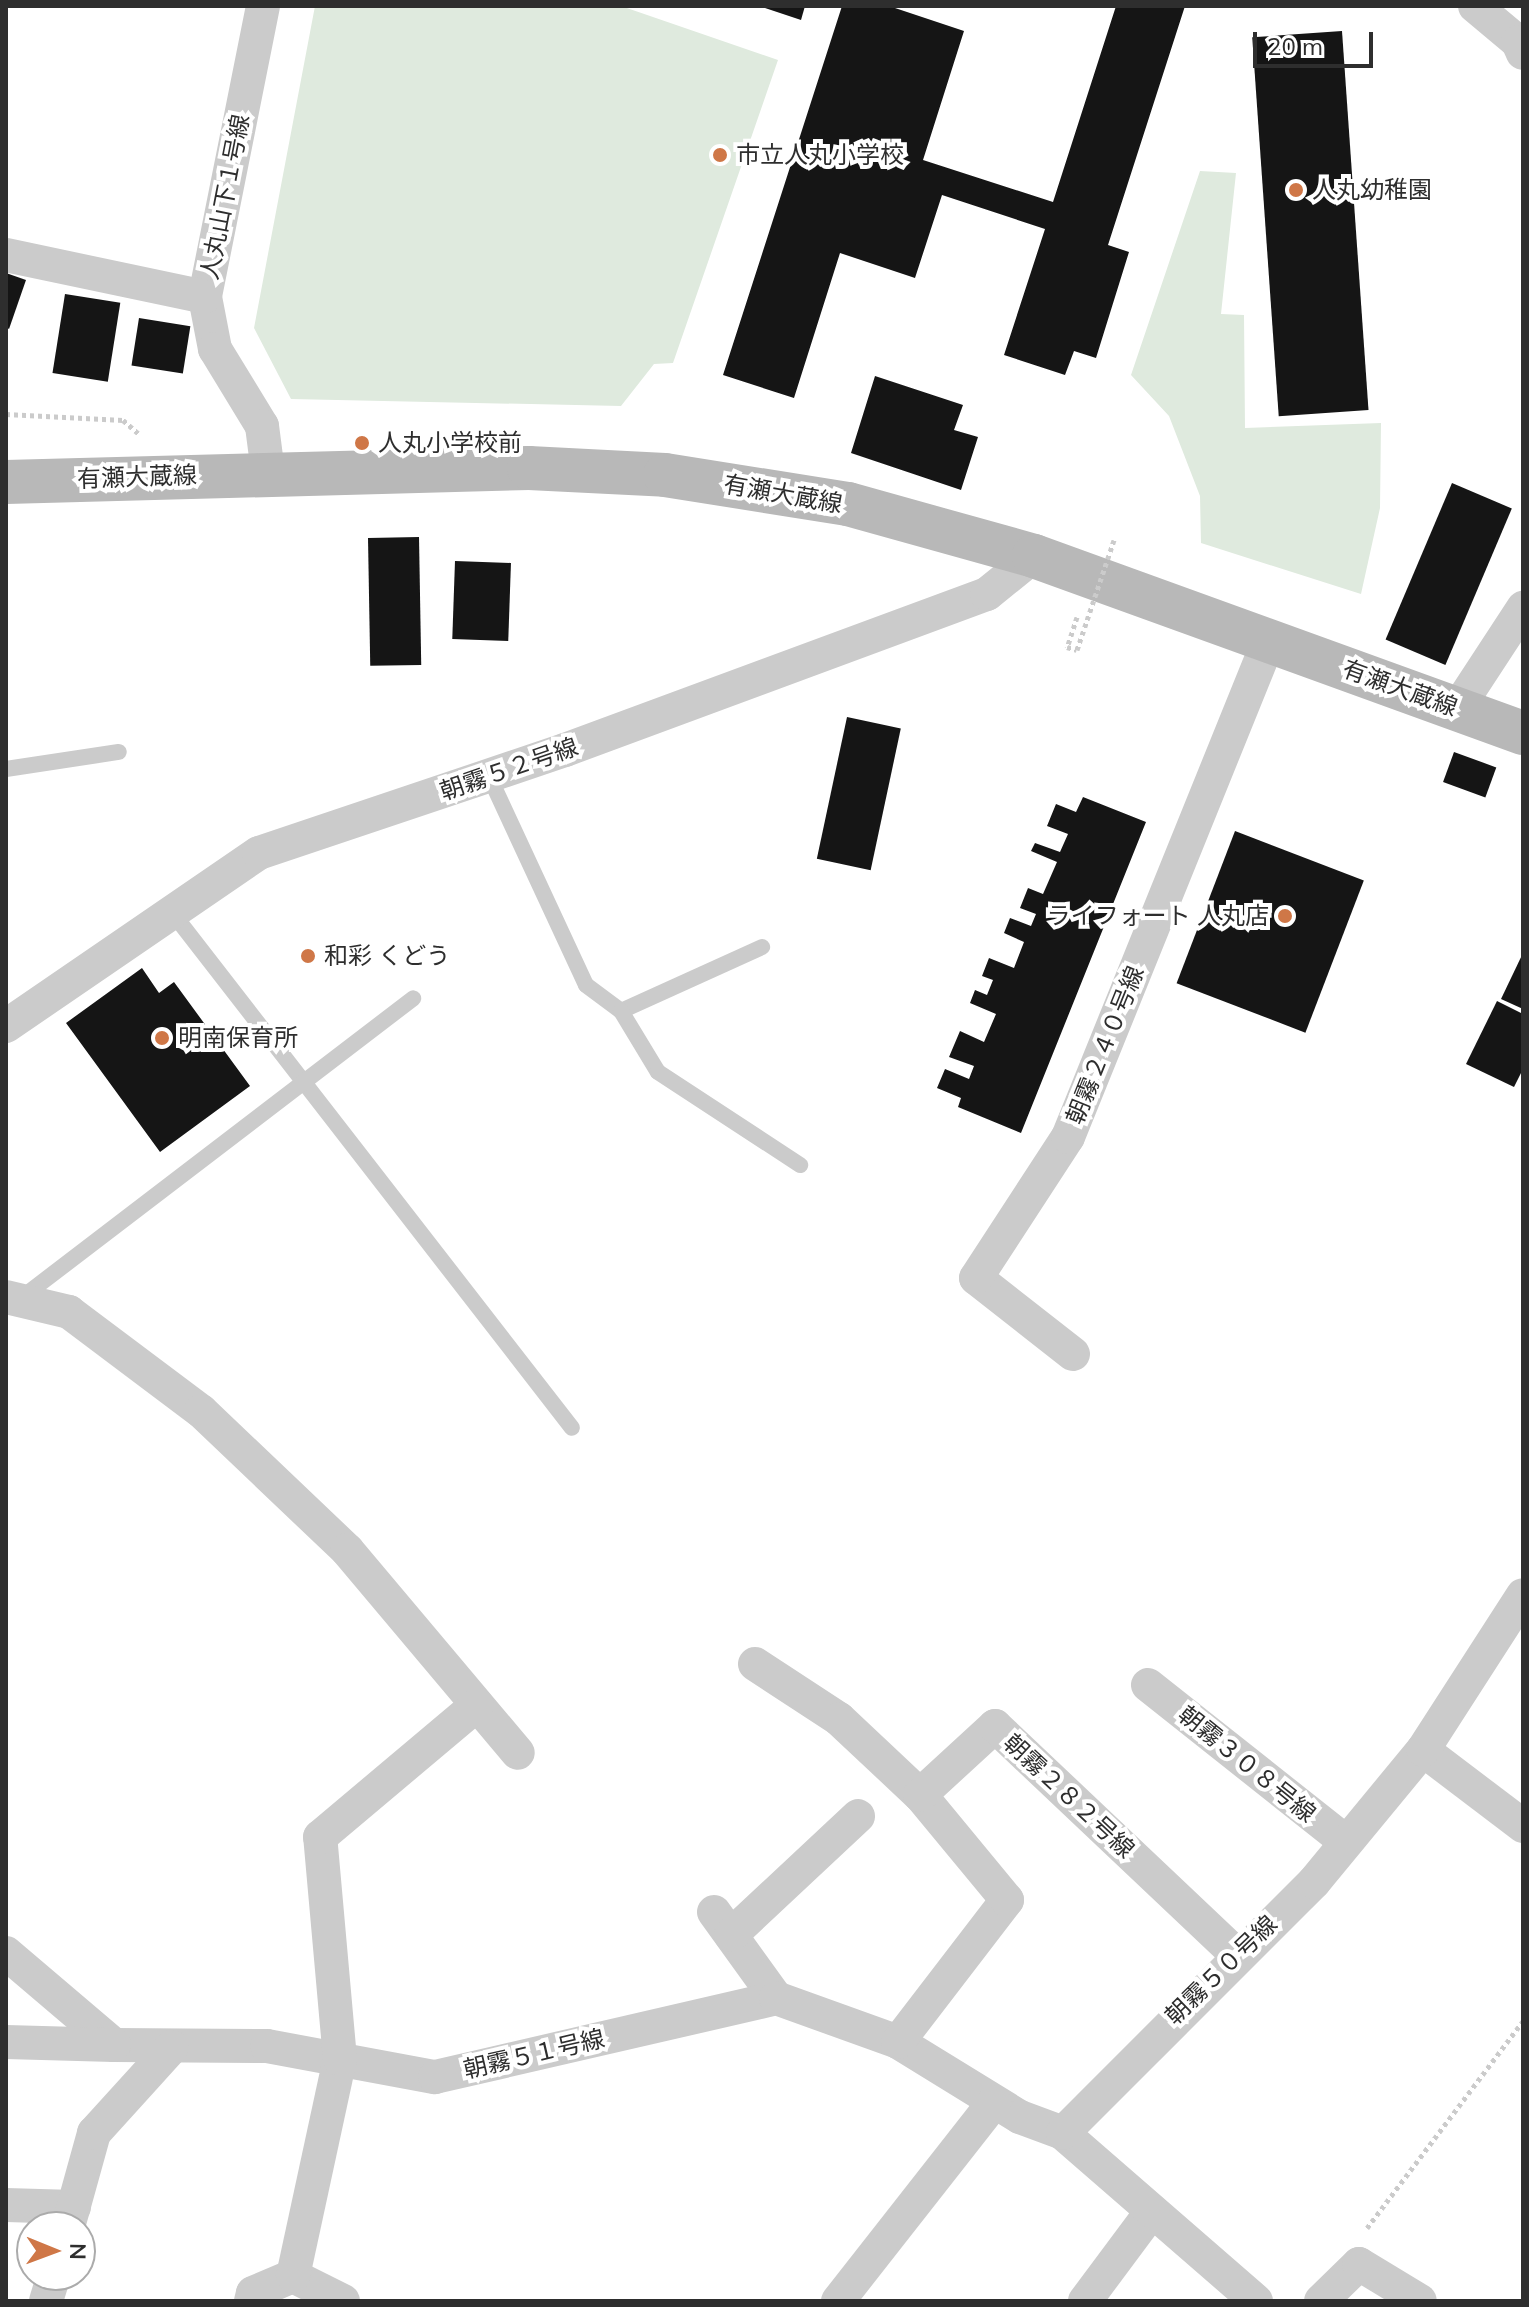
<!DOCTYPE html>
<html>
<head>
<meta charset="utf-8">
<style>
	body { margin:0 }
	#map { position:relative; width:1529px; height:2307px; overflow:hidden; background:#fff; font-family:Mulish,"Noto Sans JP",sans-serif }
	div>[style] { position:absolute }
	[style*='--x'] { left:calc(var(--x)*1px); top:calc(var(--y)*1px); width:calc(var(--w)*1px); rotate:calc(var(--a)*1deg) }
	.green>* { inset:0; background:#dfeade }
	.building>* { inset:0; background:#151515; transform-origin:0 0 }
	.path>* { height:5px; margin-top:-2.5px; transform-origin:0; background:repeating-linear-gradient(90deg,#cbcbcb 0 4px,transparent 0 8px) }
	.service>* { height:16px; margin:-8px; padding:0 8px; transform-origin:8px; border-radius:8px; background:#cbcbcb }
	.minor>* { height:34px; margin:-17px; padding:0 17px; transform-origin:17px; border-radius:17px; background:#cbcbcb }
	.secondary>* { height:44px; margin:-22px; padding:0 22px; transform-origin:22px; border-radius:22px; background:#b8b8b8 }
	.path-bridge>* { height:5px; margin-top:-2.5px; transform-origin:0; background:repeating-linear-gradient(90deg,#cbcbcb 0 4px,transparent 0 8px) }
	.dots>* { width:22px; height:22px; translate:-50% -50%; box-sizing:border-box; border:4px solid #fff; border-radius:50% }
	span { translate:-50% -50%; white-space:nowrap; text-align:center; line-height:1.15; -webkit-text-stroke:8px #fff; paint-order:stroke }
	.poi-label { font-size:24px; color:#2e2e2e }
	.left { translate:0 -50%; text-align:left }
	.right { translate:-100% -50%; text-align:right }
	.street-label { font-size:24px; color:#2e2e2e }
	.frame { position:absolute; inset:0; border:8px solid #2e2e2e; pointer-events:none }
	.north { position:absolute; left:16px; top:2211px; width:80px; height:80px; box-sizing:border-box; background:#fff; border:2px solid #ababab; border-radius:50%; rotate:91deg; font-size:22px; font-weight:700; line-height:32px; text-align:center; color:#2e2e2e }
	.north::after { content:''; display:block; margin:auto; width:28px; height:36px; background:#cf7747; clip-path:polygon(50% 0,100% 100%,50% 72%,0 100%) }
	.scale { position:absolute; left:1253px; top:32px; width:120px; height:36px; box-sizing:border-box; border:4px solid #2e2e2e; border-top:0; padding-left:10px; font-size:24px; line-height:28px; white-space:nowrap; color:#2e2e2e; -webkit-text-stroke:6px #fff; paint-order:stroke }
</style>
</head>
<body>
<div id="map">
	<div class="green">
		<i style="clip-path:polygon(315px 6px,621px 6px,778px 60px,673px 363px,654px 364px,621px 406px,291px 399px,254px 328px)"></i>
		<i style="clip-path:polygon(1200px 171px,1236px 173px,1221px 314px,1244px 315px,1245px 428px,1381px 423px,1380px 508px,1361px 594px,1201px 543px,1200px 496px,1169px 416px,1131px 375px)"></i>
	</div>
	<div class="building">
		<i style="clip-path:polygon(759px 6px,805px 6px,801px 20px)"></i>
		<i style="clip-path:polygon(842px 6px,889px 6px,964px 31px,923px 160px,1053px 202px,1116px 6px,1185px 6px,1108px 245px,1129px 252px,1096px 358px,1074px 351px,1065px 375px,1004px 355px,1045px 229px,942px 195px,915px 278px,840px 253px,794px 398px,723px 375px)"></i>
		<i style="left:1342px;top:31px;width:380px;height:90px;rotate:86deg"></i>
		<i style="clip-path:polygon(6px 273px,26px 280px,9px 329px,6px 327px)"></i>
		<i style="left:65px;top:294px;width:56px;height:80px;rotate:9deg"></i>
		<i style="left:139px;top:318px;width:52px;height:48px;rotate:9deg"></i>
		<i style="clip-path:polygon(875px 376px,963px 405px,954px 430px,978px 437px,961px 490px,851px 453px)"></i>
		<i style="left:1452px;top:483px;width:65px;height:170px;rotate:23deg"></i>
		<i style="left:419px;top:537px;width:128px;height:51px;rotate:89deg"></i>
		<i style="left:455px;top:561px;width:56px;height:78px;rotate:2deg"></i>
		<i style="left:847px;top:717px;width:55px;height:145px;rotate:12deg"></i>
		<i style="left:1454px;top:752px;width:45px;height:32px;rotate:20deg"></i>
		<i style="clip-path:polygon(1083px 797px,1146px 822px,1021px 1133px,958px 1107px,961px 1098px,937px 1088px,945px 1069px,969px 1079px,974px 1066px,949px 1057px,960px 1031px,984px 1042px,996px 1014px,970px 1003px,975px 990px,987px 995px,993px 980px,982px 976px,989px 958px,1014px 968px,1024px 942px,1004px 933px,1010px 918px,1031px 926px,1036px 914px,1020px 908px,1028px 888px,1043px 894px,1057px 862px,1031px 851px,1035px 843px,1060px 852px,1068px 834px,1047px 826px,1056px 804px,1076px 812px)"></i>
		<i style="left:1235px;top:831px;width:138px;height:163px;rotate:21deg"></i>
		<i style="clip-path:polygon(1523px 953px,1523px 1009px,1501px 999px)"></i>
		<i style="clip-path:polygon(142px 968px,159px 993px,174px 982px,250px 1086px,160px 1152px,66px 1023px)"></i>
		<i style="clip-path:polygon(1497px 1001px,1523px 1014px,1523px 1069px,1514px 1087px,1466px 1064px)"></i>
	</div>
	<div class="path">
		<i style="--x:6;--y:414;--w:117;--a:2.9"></i>
		<i style="--x:123;--y:420;--w:21;--a:41"></i>
		<i style="--x:1077;--y:617;--w:32;--a:108"></i>
		<i style="--x:1067;--y:647;--w:10;--a:17"></i>
		<i style="--x:1367;--y:2228;--w:259;--a:-53"></i>
	</div>
	<div class="service">
		<i style="--x:6;--y:769;--w:114;--a:-8.6"></i>
		<i style="--x:489;--y:776;--w:230;--a:65.1"></i>
		<i style="--x:586;--y:985;--w:44;--a:36.6"></i>
		<i style="--x:621;--y:1011;--w:155;--a:-24.4"></i>
		<i style="--x:171;--y:911;--w:654;--a:52.2"></i>
		<i style="--x:621;--y:1011;--w:71;--a:58.8"></i>
		<i style="--x:658;--y:1072;--w:170;--a:33.2"></i>
		<i style="--x:20;--y:1299;--w:495;--a:-37.4"></i>
	</div>
	<div class="minor">
		<i style="--x:263;--y:6;--w:297;--a:101.3"></i>
		<i style="--x:205;--y:297;--w:53;--a:79.1"></i>
		<i style="--x:215;--y:349;--w:90;--a:58.6"></i>
		<i style="--x:262;--y:426;--w:46;--a:82.6"></i>
		<i style="--x:1475;--y:6;--w:56;--a:39.9"></i>
		<i style="--x:1518;--y:42;--w:12;--a:66"></i>
		<i style="--x:6;--y:255;--w:203;--a:11.9"></i>
		<i style="--x:1457;--y:709;--w:121;--a:-56.8"></i>
		<i style="--x:6;--y:1026;--w:306;--a:-34.4"></i>
		<i style="--x:259;--y:853;--w:323;--a:-18.6"></i>
		<i style="--x:565;--y:750;--w:450;--a:-20.3"></i>
		<i style="--x:987;--y:594;--w:60;--a:-39"></i>
		<i style="--x:6;--y:1297;--w:65;--a:13.4"></i>
		<i style="--x:69;--y:1312;--w:165;--a:36.9"></i>
		<i style="--x:201;--y:1411;--w:202;--a:43.6"></i>
		<i style="--x:347;--y:1550;--w:265;--a:49.9"></i>
		<i style="--x:1073;--y:1354;--w:123;--a:-141.9"></i>
		<i style="--x:976;--y:1278;--w:168;--a:-56.9"></i>
		<i style="--x:1068;--y:1137;--w:536;--a:-67.98"></i>
		<i style="--x:755;--y:1664;--w:100;--a:33.2"></i>
		<i style="--x:839;--y:1719;--w:111;--a:43.2"></i>
		<i style="--x:1148;--y:1685;--w:253;--a:38.4"></i>
		<i style="--x:1423;--y:1750;--w:126;--a:37.2"></i>
		<i style="--x:714;--y:1912;--w:106;--a:54.2"></i>
		<i style="--x:731;--y:1935;--w:174;--a:-43.1"></i>
		<i style="--x:6;--y:1953;--w:142;--a:40.4"></i>
		<i style="--x:114;--y:2045;--w:153;--a:0.4"></i>
		<i style="--x:267;--y:2046;--w:171;--a:10.5"></i>
		<i style="--x:435;--y:2077;--w:350;--a:-13"></i>
		<i style="--x:776;--y:1998;--w:130;--a:19.8"></i>
		<i style="--x:898;--y:2042;--w:143;--a:31.6"></i>
		<i style="--x:1020;--y:2117;--w:46;--a:20.4"></i>
		<i style="--x:6;--y:2042;--w:108;--a:1.6"></i>
		<i style="--x:898;--y:2042;--w:179;--a:-52.5"></i>
		<i style="--x:1007;--y:1900;--w:136;--a:-129.6"></i>
		<i style="--x:920;--y:1795;--w:102;--a:-42.6"></i>
		<i style="--x:995;--y:1726;--w:333;--a:43.4"></i>
		<i style="--x:6;--y:2205;--w:68;--a:1.7"></i>
		<i style="--x:68;--y:2227;--w:98;--a:-74.5"></i>
		<i style="--x:94;--y:2133;--w:116;--a:-47.8"></i>
		<i style="--x:46;--y:2301;--w:27;--a:-73"></i>
		<i style="--x:251;--y:2301;--w:8;--a:-76"></i>
		<i style="--x:253;--y:2293;--w:43;--a:-23"></i>
		<i style="--x:343;--y:2301;--w:56;--a:-153.4"></i>
		<i style="--x:293;--y:2276;--w:222;--a:-77.8"></i>
		<i style="--x:340;--y:2059;--w:223;--a:-95.1"></i>
		<i style="--x:320;--y:1837;--w:205;--a:-40.1"></i>
		<i style="--x:838;--y:2301;--w:253;--a:-51.9"></i>
		<i style="--x:1085;--y:2301;--w:112;--a:-53.3"></i>
		<i style="--x:1256;--y:2301;--w:256;--a:-139"></i>
		<i style="--x:1063;--y:2133;--w:355;--a:-45"></i>
		<i style="--x:1314;--y:1882;--w:171;--a:-50.5"></i>
		<i style="--x:1423;--y:1750;--w:184;--a:-57.2"></i>
		<i style="--x:1321;--y:2301;--w:53;--a:-44.2"></i>
		<i style="--x:1359;--y:2264;--w:71;--a:31.2"></i>
	</div>
	<div class="secondary">
		<i style="--x:6;--y:482;--w:523;--a:-1.53"></i>
		<i style="--x:529;--y:468;--w:136;--a:2.9"></i>
		<i style="--x:665;--y:475;--w:185;--a:9"></i>
		<i style="--x:848;--y:504;--w:193;--a:15.6"></i>
		<i style="--x:1034;--y:556;--w:520;--a:19.9"></i>
	</div>
	<div class="path-bridge">
		<i style="--x:1077;--y:650;--w:116;--a:-71.4"></i>
	</div>
	<div class="dots">
		<i style="left:720px;top:155px;background:#cf7747"></i>
		<i style="left:1296px;top:190px;background:#cf7747"></i>
		<i style="left:362px;top:443px;background:#cf7747"></i>
		<i style="left:1285px;top:916px;background:#cf7747"></i>
		<i style="left:308px;top:956px;background:#cf7747"></i>
		<i style="left:162px;top:1038px;background:#cf7747"></i>
	</div>
	<div class="poi-label">
		<span class="left" style="left:736px;top:155px">市立人丸小学校</span>
		<span class="left" style="left:1312px;top:190px">人丸幼稚園</span>
		<span class="left" style="left:378px;top:443px">人丸小学校前</span>
		<span class="right" style="left:1269px;top:916px">ライフォート 人丸店</span>
		<span class="left" style="left:324px;top:956px">和彩 くどう</span>
		<span class="left" style="left:178px;top:1038px">明南保育所</span>
	</div>
	<div class="street-label">
		<span style="left:225px;top:197px;rotate:-79deg">人丸山下１号線</span>
		<span style="left:137px;top:477px;rotate:-2deg">有瀬大蔵線</span>
		<span style="left:783px;top:494px;rotate:10deg">有瀬大蔵線</span>
		<span style="left:1400px;top:688px;rotate:20deg">有瀬大蔵線</span>
		<span style="left:509px;top:769px;rotate:-19deg">朝霧５２号線</span>
		<span style="left:1105px;top:1045px;rotate:-68deg">朝霧２４０号線</span>
		<span style="left:1247px;top:1764px;rotate:39deg">朝霧３０８号線</span>
		<span style="left:1069px;top:1796px;rotate:43deg">朝霧２８２号線</span>
		<span style="left:1221px;top:1970px;rotate:-44deg">朝霧５０号線</span>
		<span style="left:534px;top:2054px;rotate:-13deg">朝霧５１号線</span>
	</div>
	<div class="frame"></div>
	<div class="north">N</div>
	<div class="scale">20 m</div>
</div>
</body>
</html>
